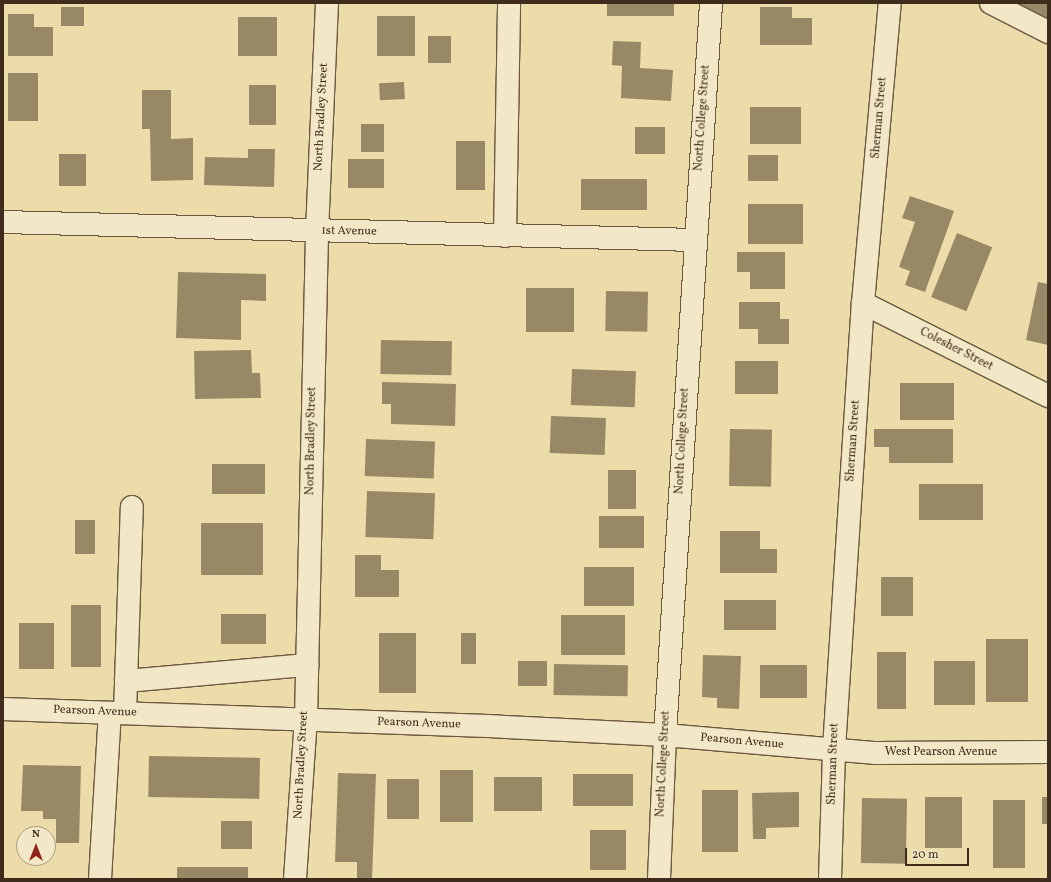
<!DOCTYPE html>
<html>
<head>
<meta charset="utf-8">
<style>
	body { margin:0 }
	#map { position:relative; width:1051px; height:882px; overflow:hidden; background:#ebdca9; font-family:Vollkorn,serif }
	div>[style] { position:absolute }
	[style*='--x'] { left:calc(var(--x)*1px); top:calc(var(--y)*1px); width:calc(var(--w)*1px); rotate:calc(var(--a)*1deg) }
	.building>* { inset:0; background:#998865; transform-origin:0 0 }
	.roads { filter:drop-shadow(1px 0 #6b583f) drop-shadow(-1px 0 #6b583f) drop-shadow(0 1px #6b583f) drop-shadow(0 -1px #6b583f) }
	.minor>* { height:22px; margin:-11px; padding:0 11px; transform-origin:11px; border-radius:11px; background:#f2e8c7 }
	span { translate:-50% -50%; white-space:nowrap; text-align:center; line-height:1.15; -webkit-text-stroke:3.5px #f2e8c7; paint-order:stroke }
	.street-label { font-size:12px; color:#402c1c }
	.frame { position:absolute; inset:0; border:4px solid #402c1c; pointer-events:none }
	.north { position:absolute; left:16px; top:826px; width:40px; height:40px; box-sizing:border-box; background:#f2e8c7; border:1px solid #ab9d83; border-radius:50%; rotate:0deg; font-size:11px; font-weight:700; line-height:16px; text-align:center; color:#402c1c }
	.north::after { content:''; display:block; margin:auto; width:14px; height:18px; background:#8f2418; clip-path:polygon(50% 0,100% 100%,50% 72%,0 100%) }
	.scale { position:absolute; left:905px; top:848px; width:64px; height:18px; box-sizing:border-box; border:2px solid #402c1c; border-top:0; padding-left:5px; font-size:12px; line-height:14px; white-space:nowrap; color:#402c1c; -webkit-text-stroke:3px #f2e8c7; paint-order:stroke }
</style>
</head>
<body>
<div id="map">
	<div class="building">
		<i style="left:607px;top:3px;width:67px;height:13px"></i>
		<i style="clip-path:polygon(1015px 3px,1048px 3px,1048px 19px)"></i>
		<i style="left:84px;top:7px;width:19px;height:23px;rotate:90deg"></i>
		<i style="clip-path:polygon(760px 7px,792px 7px,792px 18px,812px 18px,812px 45px,760px 45px)"></i>
		<i style="clip-path:polygon(8px 14px,34px 14px,34px 27px,53px 27px,53px 56px,8px 56px)"></i>
		<i style="left:377px;top:16px;width:38px;height:40px"></i>
		<i style="left:238px;top:17px;width:39px;height:39px"></i>
		<i style="left:428px;top:36px;width:23px;height:27px"></i>
		<i style="clip-path:polygon(613px 41px,641px 42px,640px 68px,673px 70px,671px 101px,621px 98px,622px 66px,612px 65px)"></i>
		<i style="left:8px;top:73px;width:30px;height:48px"></i>
		<i style="left:404px;top:82px;width:17px;height:25px;rotate:87deg"></i>
		<i style="left:249px;top:85px;width:27px;height:40px"></i>
		<i style="clip-path:polygon(142px 90px,171px 90px,171px 139px,193px 138px,193px 180px,151px 181px,150px 129px,142px 129px)"></i>
		<i style="left:750px;top:107px;width:51px;height:37px"></i>
		<i style="left:361px;top:124px;width:23px;height:28px"></i>
		<i style="left:635px;top:127px;width:30px;height:27px"></i>
		<i style="left:456px;top:141px;width:29px;height:49px"></i>
		<i style="clip-path:polygon(248px 149px,275px 149px,274px 187px,204px 185px,205px 157px,248px 158px)"></i>
		<i style="left:59px;top:154px;width:27px;height:32px"></i>
		<i style="left:748px;top:155px;width:30px;height:26px"></i>
		<i style="left:348px;top:159px;width:36px;height:29px"></i>
		<i style="left:581px;top:179px;width:66px;height:31px"></i>
		<i style="clip-path:polygon(910px 196px,954px 211px,925px 292px,905px 285px,910px 271px,899px 267px,915px 222px,902px 218px)"></i>
		<i style="left:748px;top:204px;width:55px;height:40px"></i>
		<i style="left:957px;top:233px;width:38px;height:69px;rotate:22deg"></i>
		<i style="clip-path:polygon(737px 252px,785px 252px,785px 289px,750px 289px,750px 272px,737px 272px)"></i>
		<i style="clip-path:polygon(178px 272px,266px 274px,266px 301px,241px 300px,241px 340px,176px 338px)"></i>
		<i style="clip-path:polygon(1038px 282px,1048px 284px,1048px 345px,1026px 340px)"></i>
		<i style="left:526px;top:288px;width:48px;height:44px"></i>
		<i style="left:606px;top:291px;width:42px;height:40px;rotate:1deg"></i>
		<i style="clip-path:polygon(739px 302px,780px 302px,780px 319px,789px 319px,789px 344px,758px 344px,758px 329px,739px 329px)"></i>
		<i style="left:381px;top:340px;width:71px;height:34px;rotate:1deg"></i>
		<i style="clip-path:polygon(251px 350px,252px 373px,260px 373px,261px 398px,195px 399px,194px 351px)"></i>
		<i style="left:735px;top:361px;width:43px;height:33px"></i>
		<i style="left:572px;top:369px;width:64px;height:36px;rotate:2deg"></i>
		<i style="clip-path:polygon(382px 382px,456px 384px,455px 426px,391px 424px,391px 404px,382px 404px)"></i>
		<i style="left:900px;top:383px;width:54px;height:37px"></i>
		<i style="left:551px;top:416px;width:55px;height:37px;rotate:2deg"></i>
		<i style="left:730px;top:429px;width:42px;height:57px;rotate:1deg"></i>
		<i style="clip-path:polygon(874px 429px,953px 429px,953px 463px,889px 463px,889px 447px,874px 447px)"></i>
		<i style="left:366px;top:439px;width:69px;height:37px;rotate:2deg"></i>
		<i style="left:212px;top:464px;width:53px;height:30px"></i>
		<i style="left:608px;top:470px;width:28px;height:39px"></i>
		<i style="left:919px;top:484px;width:64px;height:36px"></i>
		<i style="left:367px;top:491px;width:68px;height:46px;rotate:2deg"></i>
		<i style="left:599px;top:516px;width:45px;height:32px"></i>
		<i style="left:75px;top:520px;width:20px;height:34px"></i>
		<i style="left:201px;top:523px;width:62px;height:52px"></i>
		<i style="clip-path:polygon(720px 531px,760px 531px,760px 549px,777px 549px,777px 573px,720px 573px)"></i>
		<i style="clip-path:polygon(355px 555px,381px 555px,381px 570px,399px 570px,399px 597px,355px 597px)"></i>
		<i style="left:584px;top:567px;width:50px;height:39px"></i>
		<i style="left:881px;top:577px;width:32px;height:39px"></i>
		<i style="left:724px;top:600px;width:52px;height:30px"></i>
		<i style="left:71px;top:605px;width:30px;height:62px"></i>
		<i style="left:221px;top:614px;width:45px;height:30px"></i>
		<i style="left:561px;top:615px;width:64px;height:40px"></i>
		<i style="left:19px;top:623px;width:35px;height:46px"></i>
		<i style="left:379px;top:633px;width:37px;height:60px"></i>
		<i style="left:461px;top:633px;width:15px;height:31px"></i>
		<i style="left:986px;top:639px;width:42px;height:63px"></i>
		<i style="left:877px;top:652px;width:29px;height:57px"></i>
		<i style="clip-path:polygon(703px 655px,741px 656px,739px 709px,717px 708px,717px 698px,702px 697px)"></i>
		<i style="left:518px;top:661px;width:29px;height:25px"></i>
		<i style="left:934px;top:661px;width:41px;height:44px"></i>
		<i style="left:554px;top:664px;width:74px;height:31px;rotate:1deg"></i>
		<i style="left:760px;top:665px;width:47px;height:33px"></i>
		<i style="left:149px;top:756px;width:111px;height:41px;rotate:1deg"></i>
		<i style="clip-path:polygon(23px 765px,81px 766px,79px 843px,56px 843px,56px 819px,43px 819px,43px 811px,21px 811px)"></i>
		<i style="left:440px;top:770px;width:33px;height:52px"></i>
		<i style="clip-path:polygon(338px 773px,376px 774px,372px 879px,357px 879px,357px 862px,335px 862px)"></i>
		<i style="left:573px;top:774px;width:60px;height:32px"></i>
		<i style="left:494px;top:777px;width:48px;height:34px"></i>
		<i style="left:387px;top:779px;width:32px;height:40px"></i>
		<i style="left:702px;top:790px;width:36px;height:62px"></i>
		<i style="clip-path:polygon(799px 792px,799px 827px,766px 828px,766px 839px,753px 839px,752px 793px)"></i>
		<i style="left:925px;top:797px;width:37px;height:51px"></i>
		<i style="left:1042px;top:797px;width:6px;height:27px"></i>
		<i style="left:862px;top:798px;width:45px;height:65px;rotate:1deg"></i>
		<i style="left:993px;top:800px;width:32px;height:68px"></i>
		<i style="left:221px;top:821px;width:31px;height:28px"></i>
		<i style="left:590px;top:830px;width:36px;height:40px"></i>
		<i style="left:177px;top:867px;width:71px;height:12px"></i>
	</div>
	<div class="roads">
		<div class="minor">
			<i style="--x:991;--y:3;--w:64;--a:27"></i>
			<i style="--x:3;--y:222;--w:692;--a:1.49"></i>
			<i style="--x:505;--y:236;--w:233;--a:-89"></i>
			<i style="--x:863;--y:303;--w:207;--a:26.7"></i>
			<i style="--x:126;--y:681;--w:182;--a:-5.1"></i>
			<i style="--x:3;--y:709;--w:485;--a:2"></i>
			<i style="--x:488;--y:726;--w:177;--a:2.9"></i>
			<i style="--x:665;--y:735;--w:212;--a:4.9"></i>
			<i style="--x:876;--y:753;--w:172;--a:-0.3"></i>
			<i style="--x:125;--y:713;--w:206;--a:-88.1"></i>
			<i style="--x:100;--y:879;--w:166;--a:-86.6"></i>
			<i style="--x:295;--y:879;--w:160;--a:-86.1"></i>
			<i style="--x:306;--y:719;--w:487;--a:-88.7"></i>
			<i style="--x:317;--y:232;--w:229;--a:-87.5"></i>
			<i style="--x:659;--y:879;--w:144;--a:-87.6"></i>
			<i style="--x:665;--y:735;--w:733;--a:-86.4"></i>
			<i style="--x:830;--y:879;--w:130;--a:-88.2"></i>
			<i style="--x:834;--y:749;--w:447;--a:-86.3"></i>
			<i style="--x:863;--y:303;--w:301;--a:-84.9"></i>
		</div>
	</div>
	<div class="street-label">
		<span style="left:322px;top:117px;rotate:-87deg">North Bradley Street</span>
		<span style="left:703px;top:118px;rotate:-86deg">North College Street</span>
		<span style="left:880px;top:118px;rotate:-85deg">Sherman Street</span>
		<span style="left:349px;top:232px;rotate:1deg">1st Avenue</span>
		<span style="left:956px;top:350px;rotate:27deg">Colesher Street</span>
		<span style="left:312px;top:441px;rotate:-89deg">North Bradley Street</span>
		<span style="left:683px;top:441px;rotate:-87deg">North College Street</span>
		<span style="left:854px;top:441px;rotate:-86deg">Sherman Street</span>
		<span style="left:95px;top:712px;rotate:2deg">Pearson Avenue</span>
		<span style="left:419px;top:724px;rotate:2deg">Pearson Avenue</span>
		<span style="left:742px;top:742px;rotate:5deg">Pearson Avenue</span>
		<span style="left:941px;top:753px">West Pearson Avenue</span>
		<span style="left:664px;top:764px;rotate:-87deg">North College Street</span>
		<span style="left:834px;top:764px;rotate:-88deg">Sherman Street</span>
		<span style="left:302px;top:765px;rotate:-87deg">North Bradley Street</span>
	</div>
	<div class="frame"></div>
	<div class="north">N</div>
	<div class="scale">20 m</div>
</div>
</body>
</html>
